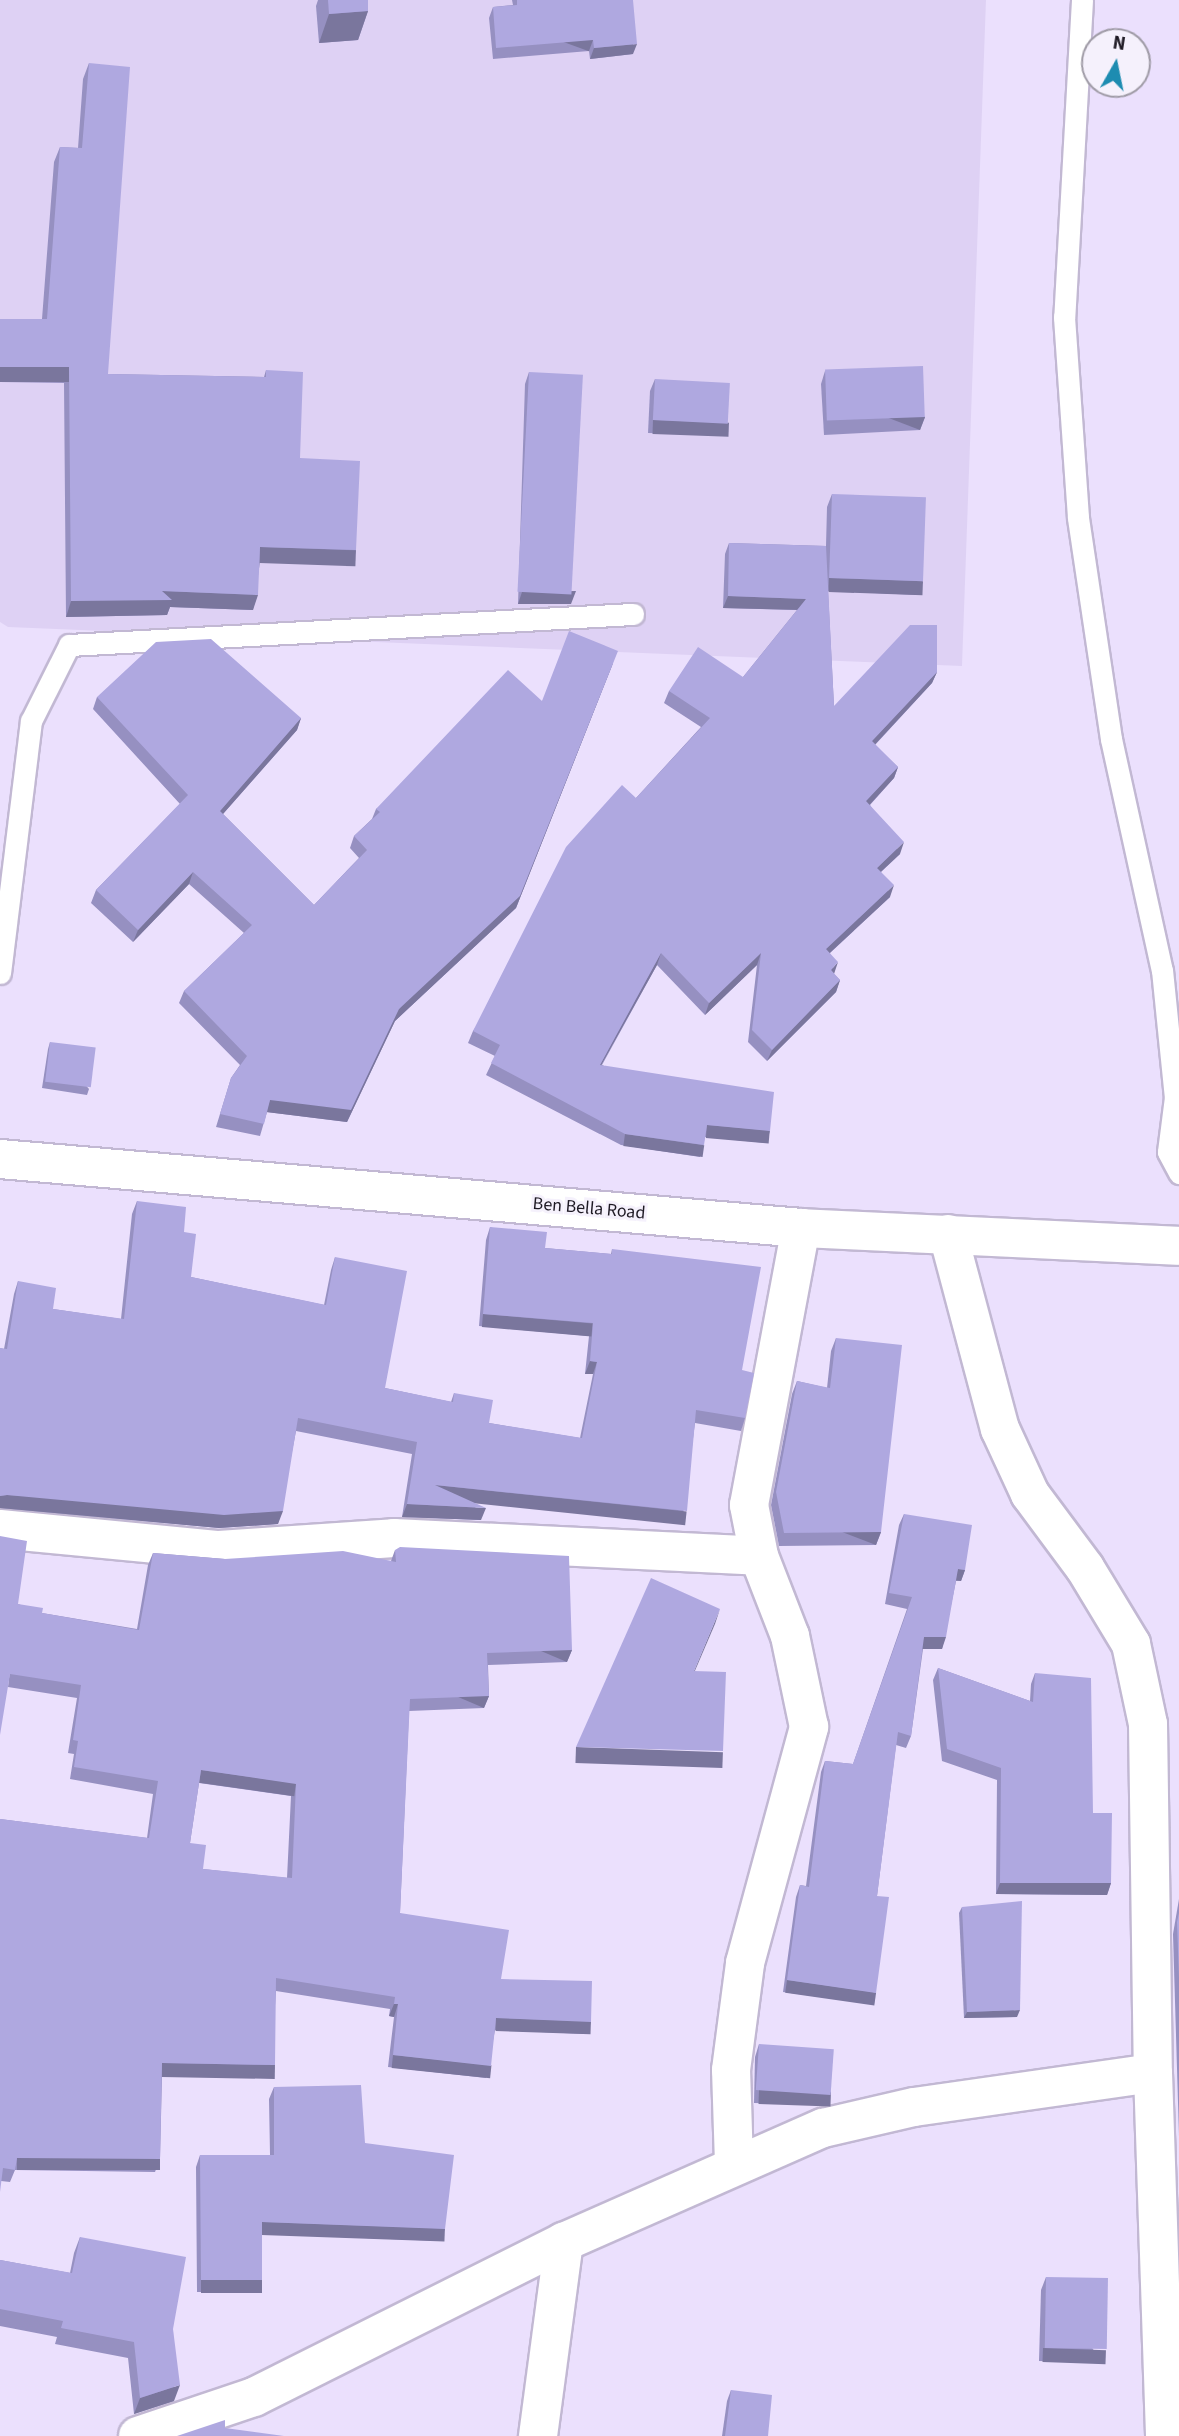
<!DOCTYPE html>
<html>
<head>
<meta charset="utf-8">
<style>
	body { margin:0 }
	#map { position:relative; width:1179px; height:2436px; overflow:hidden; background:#ebe0fd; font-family:"Source Sans 3",sans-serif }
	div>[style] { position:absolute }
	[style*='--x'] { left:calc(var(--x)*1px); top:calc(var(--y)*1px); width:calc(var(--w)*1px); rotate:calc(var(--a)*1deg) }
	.built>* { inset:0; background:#ded1f4 }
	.roads { filter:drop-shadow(2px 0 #c2b8d3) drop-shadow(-2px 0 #c2b8d3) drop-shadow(0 2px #c2b8d3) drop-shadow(0 -2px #c2b8d3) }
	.lane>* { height:21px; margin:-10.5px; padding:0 10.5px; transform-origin:10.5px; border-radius:10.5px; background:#fff }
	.street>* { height:38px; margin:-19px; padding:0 19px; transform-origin:19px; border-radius:19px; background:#fff }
	.secondary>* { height:38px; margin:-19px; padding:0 19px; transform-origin:19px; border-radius:19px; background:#fff }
	.wall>* { inset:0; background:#9690c1 }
	.shaded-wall>* { inset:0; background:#7a769d; transform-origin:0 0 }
	.building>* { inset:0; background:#afa8e0; transform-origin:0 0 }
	span { translate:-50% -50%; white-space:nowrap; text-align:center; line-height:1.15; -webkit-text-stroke:6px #f5f1fc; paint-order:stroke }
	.street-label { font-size:18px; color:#1e1a24 }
	.north { position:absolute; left:1081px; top:28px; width:70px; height:70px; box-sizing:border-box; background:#f5f1fc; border:2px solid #9f9ba6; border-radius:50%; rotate:9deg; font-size:19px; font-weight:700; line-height:28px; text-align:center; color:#1e1a24 }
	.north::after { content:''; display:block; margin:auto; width:24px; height:32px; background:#1d8cb1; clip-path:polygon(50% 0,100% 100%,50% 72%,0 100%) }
</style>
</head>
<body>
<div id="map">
	<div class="built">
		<i style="clip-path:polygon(0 0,986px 0,962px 666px,8px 627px,0 622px)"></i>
	</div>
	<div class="roads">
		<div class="lane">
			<i style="--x:1082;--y:0;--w:318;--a:93.2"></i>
			<i style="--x:1064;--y:317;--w:201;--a:86"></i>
			<i style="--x:1078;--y:518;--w:223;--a:81.5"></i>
			<i style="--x:1111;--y:739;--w:237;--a:77.6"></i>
			<i style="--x:1162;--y:970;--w:128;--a:84.2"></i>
			<i style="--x:1175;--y:1097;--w:55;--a:97.3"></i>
			<i style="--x:1168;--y:1152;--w:24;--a:62"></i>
			<i style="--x:0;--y:973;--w:254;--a:-83"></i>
			<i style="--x:31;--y:721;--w:85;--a:-63.4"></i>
			<i style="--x:69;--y:645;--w:565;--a:-3.15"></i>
		</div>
		<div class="street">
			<i style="--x:0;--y:1529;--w:220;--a:5.5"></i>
			<i style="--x:219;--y:1550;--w:175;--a:-3.9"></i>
			<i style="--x:394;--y:1538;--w:365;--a:2.8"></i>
			<i style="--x:734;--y:2164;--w:94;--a:-91.8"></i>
			<i style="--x:731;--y:2070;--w:108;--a:-82.5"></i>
			<i style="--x:745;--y:1963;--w:245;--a:-74.8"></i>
			<i style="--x:809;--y:1727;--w:93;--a:-101.8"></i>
			<i style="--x:790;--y:1636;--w:86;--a:-111.2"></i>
			<i style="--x:759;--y:1556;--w:52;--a:-101.1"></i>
			<i style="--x:749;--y:1505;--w:282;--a:-79.4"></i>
			<i style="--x:138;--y:2436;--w:122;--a:-18.6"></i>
			<i style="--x:254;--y:2397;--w:347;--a:-26.6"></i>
			<i style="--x:564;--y:2242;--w:283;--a:-23.8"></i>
			<i style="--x:823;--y:2128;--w:93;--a:-13"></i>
			<i style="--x:914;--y:2107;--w:241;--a:-8.1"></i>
			<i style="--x:538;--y:2436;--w:196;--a:-82.4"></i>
		</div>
		<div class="secondary">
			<i style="--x:0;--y:1159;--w:804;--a:4.92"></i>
			<i style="--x:801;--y:1228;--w:378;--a:2.7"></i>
			<i style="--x:948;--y:1234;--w:202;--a:75.1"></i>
			<i style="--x:1000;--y:1429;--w:72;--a:65.2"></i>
			<i style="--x:1030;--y:1494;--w:92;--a:53.4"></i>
			<i style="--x:1085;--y:1568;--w:89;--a:58.8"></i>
			<i style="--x:1131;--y:1644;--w:82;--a:78"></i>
			<i style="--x:1148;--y:1724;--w:349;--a:89.2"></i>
			<i style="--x:1153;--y:2073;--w:363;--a:88.1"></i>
		</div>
	</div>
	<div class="wall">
		<i style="clip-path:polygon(318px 0,368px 0,368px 11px,358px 40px,319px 43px,316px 6px)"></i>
		<i style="clip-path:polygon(512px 0,633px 0,633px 54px,590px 59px,589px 51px,493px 59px,489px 18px,493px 7px,513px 5px)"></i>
		<i style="clip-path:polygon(89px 63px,108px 374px,264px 377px,266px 370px,300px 458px,356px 550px,351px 565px,260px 562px,253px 610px,170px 607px,167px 615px,66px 617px,64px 383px,0 382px,0 319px,42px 319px,54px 162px,60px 147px,78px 148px,83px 79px)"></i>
		<i style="clip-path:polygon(825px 371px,925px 417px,920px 430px,824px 435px,821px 384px)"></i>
		<i style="clip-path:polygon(529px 372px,571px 604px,518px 604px,525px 384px)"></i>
		<i style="clip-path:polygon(655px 379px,724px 435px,648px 433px,650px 391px)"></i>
		<i style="clip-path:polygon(832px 494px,923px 582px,918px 595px,828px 591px,834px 706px,937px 672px,932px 683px,875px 745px,898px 767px,894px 778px,870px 805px,900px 854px,881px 872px,890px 897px,830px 953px,834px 974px,840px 980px,836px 992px,767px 1061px,748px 1042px,757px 965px,705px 1015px,657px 965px,602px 1065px,770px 1131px,766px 1143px,705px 1137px,700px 1157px,621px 1145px,486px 1075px,495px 1056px,468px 1043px,473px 1031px,636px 798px,701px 727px,664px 703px,669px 691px,743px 677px,797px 610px,723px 608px,725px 554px,729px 543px,826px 546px,827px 507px)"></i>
		<i style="clip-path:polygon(613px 663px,516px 908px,395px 1021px,347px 1122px,267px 1112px,260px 1136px,216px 1127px,231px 1078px,240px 1065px,179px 1003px,184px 991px,244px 933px,189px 884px,133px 942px,91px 903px,96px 890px,180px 804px,93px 709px,97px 697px,301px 718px,297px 730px,223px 814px,314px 905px,359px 858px,350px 848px,354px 836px,372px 819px,376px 809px,542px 701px)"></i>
		<i style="clip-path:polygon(50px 1042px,89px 1089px,87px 1095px,42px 1088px,48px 1049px)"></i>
		<i style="clip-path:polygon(137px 1201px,184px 1232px,191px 1277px,324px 1305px,331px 1270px,335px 1257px,385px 1388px,451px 1402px,454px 1393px,489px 1423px,580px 1438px,593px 1374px,585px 1374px,589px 1336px,479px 1326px,486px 1240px,490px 1227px,545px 1248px,611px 1254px,612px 1249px,742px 1370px,745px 1418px,741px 1431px,695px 1423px,682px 1523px,473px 1502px,481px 1520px,402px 1517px,412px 1454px,296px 1431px,278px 1524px,219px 1528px,0 1508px,0 1348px,4px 1349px,14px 1294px,18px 1281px,53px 1309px,121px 1319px,132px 1214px)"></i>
		<i style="clip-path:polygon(836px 1338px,881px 1532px,876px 1545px,779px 1546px,771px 1505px,792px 1394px,797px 1381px,827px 1388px,831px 1351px)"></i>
		<i style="clip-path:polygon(904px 1514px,965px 1570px,961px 1581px,956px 1581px,942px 1649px,923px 1649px,911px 1736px,906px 1748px,896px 1745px,877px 1896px,872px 2004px,783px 1992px,796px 1897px,800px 1885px,806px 1886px,821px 1772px,825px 1761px,853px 1764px,907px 1609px,885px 1604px,899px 1525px)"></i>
		<i style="clip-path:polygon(evenodd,395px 1550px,572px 1650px,567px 1662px,488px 1665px,489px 1696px,484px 1708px,409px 1711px,400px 1913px,501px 1979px,591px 2022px,586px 2034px,495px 2030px,486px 2078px,388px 2067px,394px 2017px,389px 2016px,390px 2009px,276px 1991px,270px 2078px,162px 2076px,160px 2159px,155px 2172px,15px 2170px,10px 2182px,1px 2181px,0 1819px,147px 1838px,153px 1794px,70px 1779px,74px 1754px,68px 1753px,77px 1698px,8px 1687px,18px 1604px,42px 1613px,137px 1629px,148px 1565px,153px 1553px,225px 1559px,391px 1561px,395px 1550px,199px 1783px,291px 1796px,287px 1878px,203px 1869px,190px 1843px,199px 1783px)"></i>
		<i style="clip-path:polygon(938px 1668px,1030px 1701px,1031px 1684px,1035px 1673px,1093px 1813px,1111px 1883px,1107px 1895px,996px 1894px,997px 1780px,942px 1761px,933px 1680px)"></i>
		<i style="clip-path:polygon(1179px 1899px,1179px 2136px,1173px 1934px)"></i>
		<i style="clip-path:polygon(962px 1907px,1017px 2017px,964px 2018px,959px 1913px)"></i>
		<i style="clip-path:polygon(759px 2044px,831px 2092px,827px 2105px,754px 2103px,755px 2057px)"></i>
		<i style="clip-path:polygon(274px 2087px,365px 2143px,445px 2229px,441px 2241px,262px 2234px,262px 2280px,258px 2292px,197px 2292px,196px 2167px,200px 2155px,270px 2155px,269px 2099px)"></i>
		<i style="clip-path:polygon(80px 2237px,173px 2329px,174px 2401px,134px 2414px,128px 2358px,55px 2344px,57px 2337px,0 2326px,0 2260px,70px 2273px,74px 2253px)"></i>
		<i style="clip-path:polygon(1046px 2277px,1102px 2363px,1039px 2361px,1041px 2290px)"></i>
		<i style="clip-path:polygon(731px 2390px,768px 2436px,722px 2436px,727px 2401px)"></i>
	</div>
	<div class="shaded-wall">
		<i style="clip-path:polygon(368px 11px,358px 40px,319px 43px,329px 14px)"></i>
		<i style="left:593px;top:40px;width:12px;height:97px;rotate:110deg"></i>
		<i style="clip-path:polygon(637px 44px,633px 54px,590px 59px,594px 48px)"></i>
		<i style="left:0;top:367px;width:69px;height:15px"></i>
		<i style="left:925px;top:417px;width:14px;height:97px;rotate:111deg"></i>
		<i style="left:653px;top:420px;width:76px;height:14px;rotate:2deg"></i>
		<i style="left:260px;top:547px;width:96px;height:16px;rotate:2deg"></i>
		<i style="left:829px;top:578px;width:94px;height:14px;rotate:2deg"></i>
		<i style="clip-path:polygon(162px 591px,258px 595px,253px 610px,170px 607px,167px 615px,66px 617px,71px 601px)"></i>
		<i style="clip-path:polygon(576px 591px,571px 604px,518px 604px,522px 592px)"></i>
		<i style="clip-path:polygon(728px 596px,806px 599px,802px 610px,723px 608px)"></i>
		<i style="clip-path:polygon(613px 663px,516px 908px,395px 1021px,347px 1122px,266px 1112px,270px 1100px,399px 1009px)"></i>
		<i style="clip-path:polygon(937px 672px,932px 683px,867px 753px,872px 741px)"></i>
		<i style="clip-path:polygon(301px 718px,297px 730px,215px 823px,220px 811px)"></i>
		<i style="clip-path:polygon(898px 767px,894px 778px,862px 813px,866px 801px)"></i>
		<i style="clip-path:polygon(904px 842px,900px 854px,873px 879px,877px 868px)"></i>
		<i style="clip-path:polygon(193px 872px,189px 884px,133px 942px,138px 930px)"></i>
		<i style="clip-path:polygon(894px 885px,890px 897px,821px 961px,826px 949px)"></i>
		<i style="clip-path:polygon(661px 953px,657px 965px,595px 1076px,600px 1065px)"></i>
		<i style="clip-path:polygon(761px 953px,757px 965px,705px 1015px,709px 1003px)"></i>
		<i style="clip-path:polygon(838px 962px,834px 974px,831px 970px)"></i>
		<i style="clip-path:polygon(840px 980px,836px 992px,767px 1061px,772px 1050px)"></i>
		<i style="left:707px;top:1125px;width:63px;height:13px;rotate:5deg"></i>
		<i style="left:625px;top:1134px;width:80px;height:12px;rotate:8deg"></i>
		<i style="left:483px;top:1314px;width:110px;height:13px;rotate:5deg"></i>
		<i style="clip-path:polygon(590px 1361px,597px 1362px,593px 1374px,585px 1374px)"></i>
		<i style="left:435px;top:1485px;width:253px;height:14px;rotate:6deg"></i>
		<i style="clip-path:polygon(7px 1495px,283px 1511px,278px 1524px,219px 1528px,0 1508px,0 1496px)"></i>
		<i style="clip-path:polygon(407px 1504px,486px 1508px,481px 1520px,402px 1517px)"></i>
		<i style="left:881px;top:1532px;width:14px;height:97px;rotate:111deg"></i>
		<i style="clip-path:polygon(958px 1569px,965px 1570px,961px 1581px,954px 1580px)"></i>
		<i style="clip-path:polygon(720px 1609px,715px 1624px,688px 1687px,694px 1671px)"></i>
		<i style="clip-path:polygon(924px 1637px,946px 1637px,942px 1649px,920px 1649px)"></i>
		<i style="left:572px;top:1650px;width:13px;height:85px;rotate:113deg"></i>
		<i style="left:489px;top:1696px;width:13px;height:79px;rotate:113deg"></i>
		<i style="left:576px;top:1747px;width:147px;height:16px;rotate:2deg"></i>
		<i style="left:201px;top:1770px;width:96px;height:13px;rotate:8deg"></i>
		<i style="clip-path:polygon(1000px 1883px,1111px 1883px,1107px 1895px,996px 1894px)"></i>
		<i style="left:787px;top:1980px;width:90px;height:13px;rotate:8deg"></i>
		<i style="clip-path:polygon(394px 2004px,398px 2004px,394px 2017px,389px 2016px)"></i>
		<i style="clip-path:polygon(1020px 2010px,1017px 2017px,964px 2018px,967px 2012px)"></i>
		<i style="left:496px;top:2018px;width:95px;height:13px;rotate:2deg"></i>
		<i style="left:393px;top:2055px;width:99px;height:13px;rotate:6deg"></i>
		<i style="left:162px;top:2063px;width:113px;height:14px;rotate:1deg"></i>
		<i style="left:759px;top:2090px;width:72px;height:14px;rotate:2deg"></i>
		<i style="left:17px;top:2158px;width:143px;height:12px"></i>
		<i style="left:262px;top:2222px;width:183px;height:13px;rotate:2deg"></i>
		<i style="left:201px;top:2280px;width:61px;height:13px"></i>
		<i style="left:1043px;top:2348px;width:63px;height:14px;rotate:2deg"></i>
		<i style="clip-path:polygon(180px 2385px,174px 2401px,134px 2414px,140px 2398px)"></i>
	</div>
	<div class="building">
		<i style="clip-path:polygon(328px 0,368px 0,368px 11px,329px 14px)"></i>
		<i style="clip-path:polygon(517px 0,633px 0,637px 44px,594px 48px,593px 40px,496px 48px,493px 7px,517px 5px)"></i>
		<i style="clip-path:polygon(89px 63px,130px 67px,108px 374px,266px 377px,266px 370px,303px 372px,300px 458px,360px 461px,356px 550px,260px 547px,258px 595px,162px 591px,172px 600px,71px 601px,69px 367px,0 367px,0 319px,47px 319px,60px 147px,82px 148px)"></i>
		<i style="left:923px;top:366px;width:51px;height:98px;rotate:88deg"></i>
		<i style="left:529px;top:372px;width:54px;height:220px;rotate:3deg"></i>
		<i style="left:655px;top:379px;width:75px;height:41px;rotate:3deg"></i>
		<i style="left:832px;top:494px;width:94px;height:84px;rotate:2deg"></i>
		<i style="clip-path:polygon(729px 543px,826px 546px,834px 706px,910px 625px,937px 625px,937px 672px,872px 741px,898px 767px,866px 801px,904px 842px,877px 868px,894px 885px,826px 949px,838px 962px,831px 970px,840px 980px,772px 1050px,752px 1030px,761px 953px,709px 1003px,661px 953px,600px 1065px,774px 1092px,770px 1131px,707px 1125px,704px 1145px,625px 1134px,491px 1063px,500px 1045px,473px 1031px,566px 847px,622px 785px,636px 798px,710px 718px,669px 691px,698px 647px,743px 677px,806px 599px,728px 596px)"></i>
		<i style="clip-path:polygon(569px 631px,618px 651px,520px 896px,399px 1009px,351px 1110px,270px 1100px,264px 1124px,220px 1114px,231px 1078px,247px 1056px,184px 991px,252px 925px,193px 872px,138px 930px,96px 890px,188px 795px,97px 697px,156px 642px,211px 639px,301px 718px,220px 811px,314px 905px,367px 850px,354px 836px,380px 812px,376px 809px,508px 670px,542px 701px)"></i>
		<i style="left:50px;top:1042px;width:46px;height:40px;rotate:7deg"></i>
		<i style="clip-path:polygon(137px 1201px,186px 1207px,184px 1232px,196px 1234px,191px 1277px,326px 1305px,335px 1257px,407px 1271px,385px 1388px,453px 1402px,454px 1393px,493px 1400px,489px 1423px,582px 1438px,597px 1362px,590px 1361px,593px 1323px,483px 1314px,490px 1227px,547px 1232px,545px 1248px,612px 1254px,612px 1249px,761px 1267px,742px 1370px,754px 1373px,745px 1418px,696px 1410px,687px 1511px,435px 1485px,486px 1508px,407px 1504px,417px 1442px,298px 1418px,283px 1511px,224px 1515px,7px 1495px,0 1496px,0 1348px,7px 1349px,18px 1281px,56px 1288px,53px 1309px,124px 1319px)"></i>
		<i style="clip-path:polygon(836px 1338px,902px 1345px,881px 1532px,784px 1533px,776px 1492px,797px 1381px,830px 1388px)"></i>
		<i style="clip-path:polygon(904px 1514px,972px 1525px,965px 1570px,958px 1569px,946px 1637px,924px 1637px,911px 1736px,898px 1732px,877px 1896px,889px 1897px,876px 1993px,787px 1980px,800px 1885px,809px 1887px,825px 1761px,853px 1764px,912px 1597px,889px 1593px)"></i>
		<i style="clip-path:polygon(evenodd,0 1536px,27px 1541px,18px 1604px,43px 1608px,42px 1613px,139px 1630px,153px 1553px,225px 1559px,343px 1551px,396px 1562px,395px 1550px,400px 1547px,569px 1556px,572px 1650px,487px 1653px,489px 1696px,410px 1699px,400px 1913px,509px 1930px,501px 1979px,592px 1981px,591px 2022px,496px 2018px,491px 2066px,393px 2055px,398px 2004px,394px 2004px,395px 1997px,276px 1978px,275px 2065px,162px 2063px,160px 2159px,17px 2158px,15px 2170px,3px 2168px,0 2192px,0 1819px,149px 1838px,158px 1781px,74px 1767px,78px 1741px,73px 1740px,81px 1685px,10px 1674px,0 1735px,0 1536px,201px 1770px,296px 1784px,292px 1878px,203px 1869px,206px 1845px,190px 1843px,201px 1770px)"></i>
		<i style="clip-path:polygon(651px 1578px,720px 1609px,694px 1671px,726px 1672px,723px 1751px,576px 1747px)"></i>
		<i style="clip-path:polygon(938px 1668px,1033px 1702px,1035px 1673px,1091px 1678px,1093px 1813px,1112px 1813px,1111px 1883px,1000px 1883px,1001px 1768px,947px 1749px)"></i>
		<i style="clip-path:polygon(1022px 1901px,1020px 2010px,967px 2012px,962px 1907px)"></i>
		<i style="clip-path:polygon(1179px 1913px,1179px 1978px,1177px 1922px)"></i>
		<i style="left:759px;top:2044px;width:75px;height:46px;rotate:4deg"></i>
		<i style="clip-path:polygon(361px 2085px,365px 2143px,454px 2155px,445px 2229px,262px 2222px,262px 2280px,201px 2280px,200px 2155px,274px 2155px,274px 2087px)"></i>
		<i style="clip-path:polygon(80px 2237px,186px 2257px,173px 2329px,180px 2385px,140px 2398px,134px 2342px,61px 2328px,63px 2321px,0 2309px,0 2260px,72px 2273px)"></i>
		<i style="left:1046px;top:2277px;width:62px;height:71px;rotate:1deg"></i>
		<i style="clip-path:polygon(731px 2390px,772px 2395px,768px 2436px,725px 2436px)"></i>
		<i style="clip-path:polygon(225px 2420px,225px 2428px,284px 2436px,177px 2436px)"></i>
	</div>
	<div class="street-label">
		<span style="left:589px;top:1209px;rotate:5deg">Ben Bella Road</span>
	</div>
	<div class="north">N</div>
</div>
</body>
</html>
